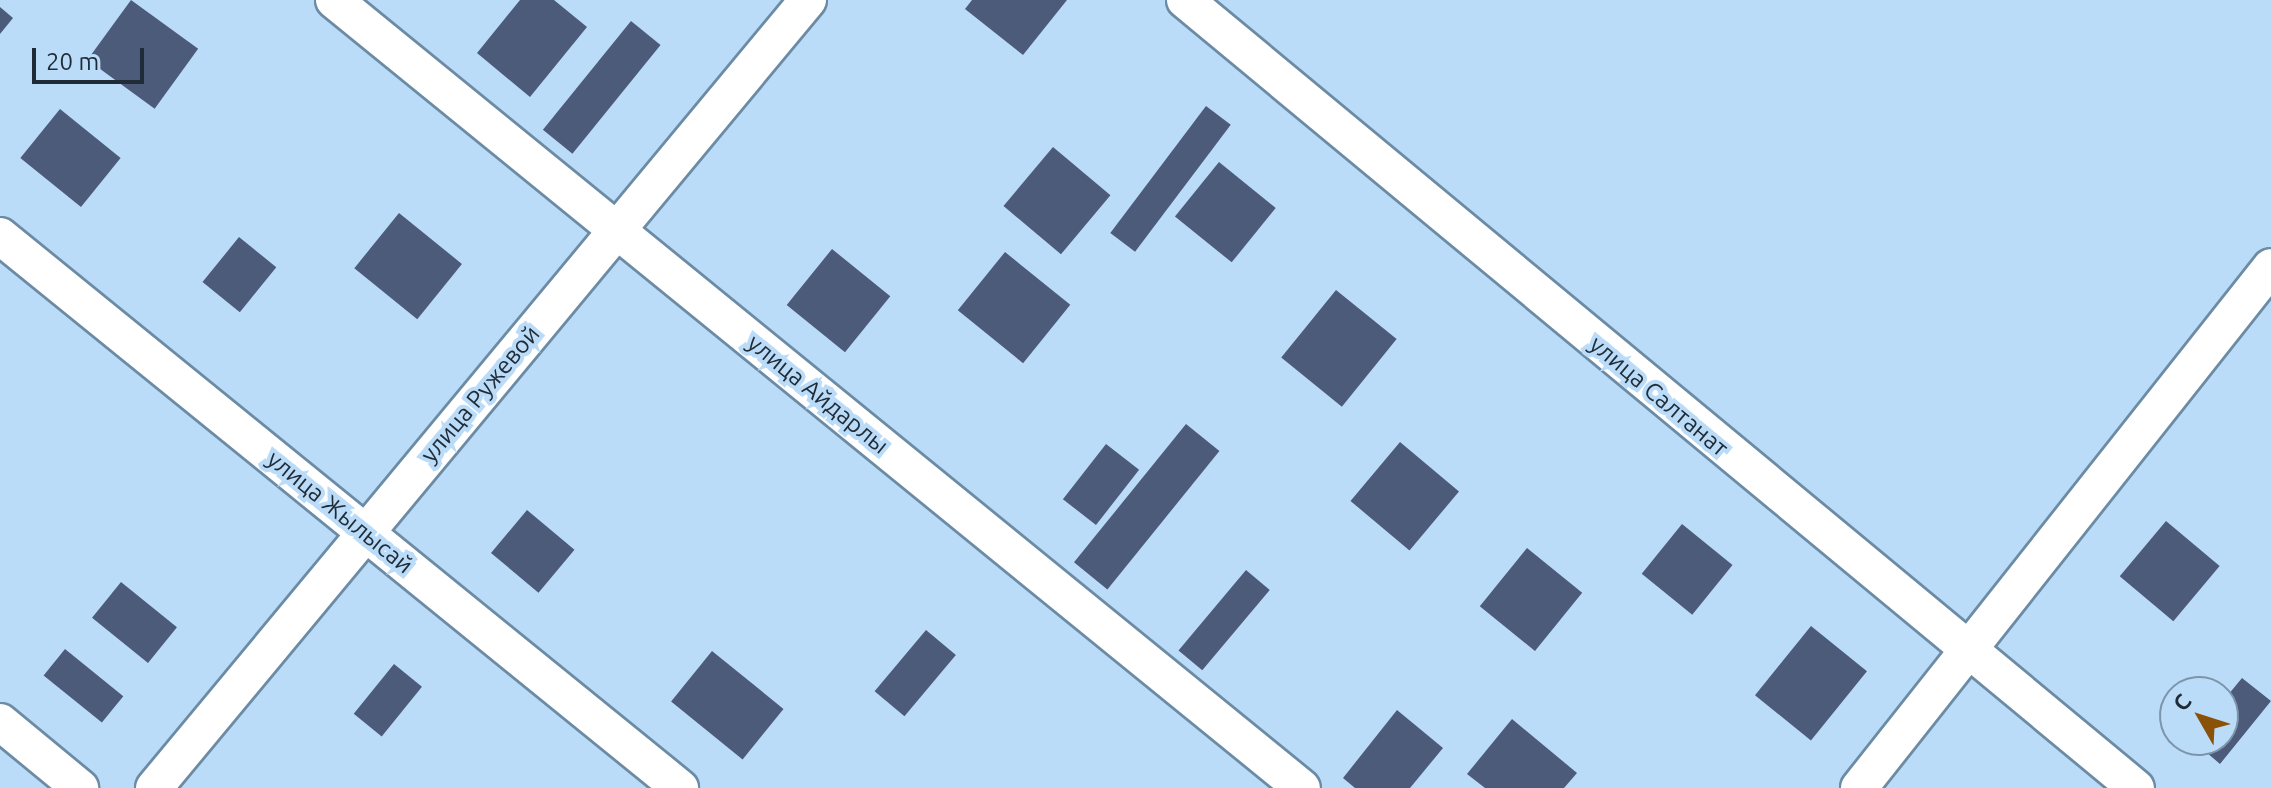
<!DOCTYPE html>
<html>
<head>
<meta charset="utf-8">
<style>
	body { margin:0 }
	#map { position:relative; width:2271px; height:788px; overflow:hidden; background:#bbdcf8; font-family:Ubuntu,sans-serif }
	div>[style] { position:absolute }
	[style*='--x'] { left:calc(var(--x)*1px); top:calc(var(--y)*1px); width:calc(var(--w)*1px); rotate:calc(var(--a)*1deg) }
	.building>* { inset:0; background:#4c5b79; transform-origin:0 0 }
	.roads { filter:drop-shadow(2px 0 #6c8ba4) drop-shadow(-2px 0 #6c8ba4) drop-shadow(0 2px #6c8ba4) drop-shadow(0 -2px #6c8ba4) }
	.street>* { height:36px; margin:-18px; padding:0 18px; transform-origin:18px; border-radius:18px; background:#fff }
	span { translate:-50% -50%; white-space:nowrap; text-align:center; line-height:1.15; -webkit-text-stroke:8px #bbdcf8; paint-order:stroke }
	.street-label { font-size:24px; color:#1f2b36 }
	.north { position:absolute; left:2159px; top:676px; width:80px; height:80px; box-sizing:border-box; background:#bbdcf8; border:2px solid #7d95aa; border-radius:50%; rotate:309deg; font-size:22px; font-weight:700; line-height:32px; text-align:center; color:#1f2b36 }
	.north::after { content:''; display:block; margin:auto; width:28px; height:36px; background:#8a5108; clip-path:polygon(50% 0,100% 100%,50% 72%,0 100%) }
	.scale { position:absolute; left:32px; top:48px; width:112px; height:36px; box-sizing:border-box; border:4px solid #1f2b36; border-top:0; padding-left:10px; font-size:24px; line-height:28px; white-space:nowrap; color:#1f2b36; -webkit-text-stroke:6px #bbdcf8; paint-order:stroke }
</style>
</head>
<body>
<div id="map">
	<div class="building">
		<i style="left:131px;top:0;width:83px;height:74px;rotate:36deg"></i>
		<i style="clip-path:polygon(520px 0,554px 0,587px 27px,530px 97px,477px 53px)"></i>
		<i style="clip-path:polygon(972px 0,1067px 0,1023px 55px,965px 9px)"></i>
		<i style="clip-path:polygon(0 7px,13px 18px,0 34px)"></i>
		<i style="left:631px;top:21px;width:38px;height:140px;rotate:39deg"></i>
		<i style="left:1206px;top:106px;width:31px;height:159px;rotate:37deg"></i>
		<i style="left:60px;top:109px;width:78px;height:63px;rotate:39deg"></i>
		<i style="left:1053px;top:147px;width:75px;height:77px;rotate:40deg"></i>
		<i style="left:1219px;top:162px;width:73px;height:70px;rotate:39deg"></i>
		<i style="left:399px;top:213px;width:81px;height:71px;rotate:39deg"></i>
		<i style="left:239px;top:237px;width:48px;height:58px;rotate:39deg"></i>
		<i style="left:832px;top:249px;width:75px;height:72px;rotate:39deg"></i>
		<i style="left:1005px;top:252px;width:84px;height:75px;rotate:39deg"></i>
		<i style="left:1336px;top:290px;width:78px;height:87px;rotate:39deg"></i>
		<i style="left:1186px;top:424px;width:43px;height:178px;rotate:39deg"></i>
		<i style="left:1400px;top:442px;width:77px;height:77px;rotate:40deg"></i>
		<i style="left:1106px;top:444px;width:42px;height:70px;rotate:38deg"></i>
		<i style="left:527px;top:510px;width:62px;height:56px;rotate:40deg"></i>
		<i style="left:2166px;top:521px;width:70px;height:72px;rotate:40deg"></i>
		<i style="left:1682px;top:524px;width:65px;height:64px;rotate:39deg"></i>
		<i style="left:1527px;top:548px;width:71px;height:75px;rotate:39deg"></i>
		<i style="left:1246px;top:570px;width:31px;height:105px;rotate:40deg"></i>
		<i style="left:121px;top:582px;width:72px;height:46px;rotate:39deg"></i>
		<i style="left:1811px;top:626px;width:72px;height:89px;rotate:39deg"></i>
		<i style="left:926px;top:630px;width:39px;height:80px;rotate:40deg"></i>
		<i style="left:65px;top:649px;width:75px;height:34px;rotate:39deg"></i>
		<i style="left:712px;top:651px;width:92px;height:65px;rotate:39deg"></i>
		<i style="left:394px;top:664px;width:36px;height:64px;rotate:39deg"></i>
		<i style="clip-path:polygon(2242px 678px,2271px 701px,2220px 764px,2192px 740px,2223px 740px,2223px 701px)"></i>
		<i style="clip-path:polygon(1397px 710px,1443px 748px,1410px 788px,1355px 788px,1343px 778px)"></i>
		<i style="clip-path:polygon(1512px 719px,1577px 773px,1564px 788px,1485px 788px,1467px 774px)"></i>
	</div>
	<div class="roads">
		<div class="street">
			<i style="--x:334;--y:0;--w:1248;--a:39.15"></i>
			<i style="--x:1185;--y:0;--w:1235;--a:39.65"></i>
			<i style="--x:0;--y:236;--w:876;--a:39.07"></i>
			<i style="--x:0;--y:722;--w:104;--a:39.5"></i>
			<i style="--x:154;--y:788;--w:1024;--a:-50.31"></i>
			<i style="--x:1859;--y:788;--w:664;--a:-51.66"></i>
		</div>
	</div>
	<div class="street-label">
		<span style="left:480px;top:394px;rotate:-50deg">улица Ружевой</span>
		<span style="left:818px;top:394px;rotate:39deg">улица Айдарлы</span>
		<span style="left:1659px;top:396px;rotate:40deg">улица Салтанат</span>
		<span style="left:340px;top:512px;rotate:39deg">улица Жылысай</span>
	</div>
	<div class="north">С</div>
	<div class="scale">20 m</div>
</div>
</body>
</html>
